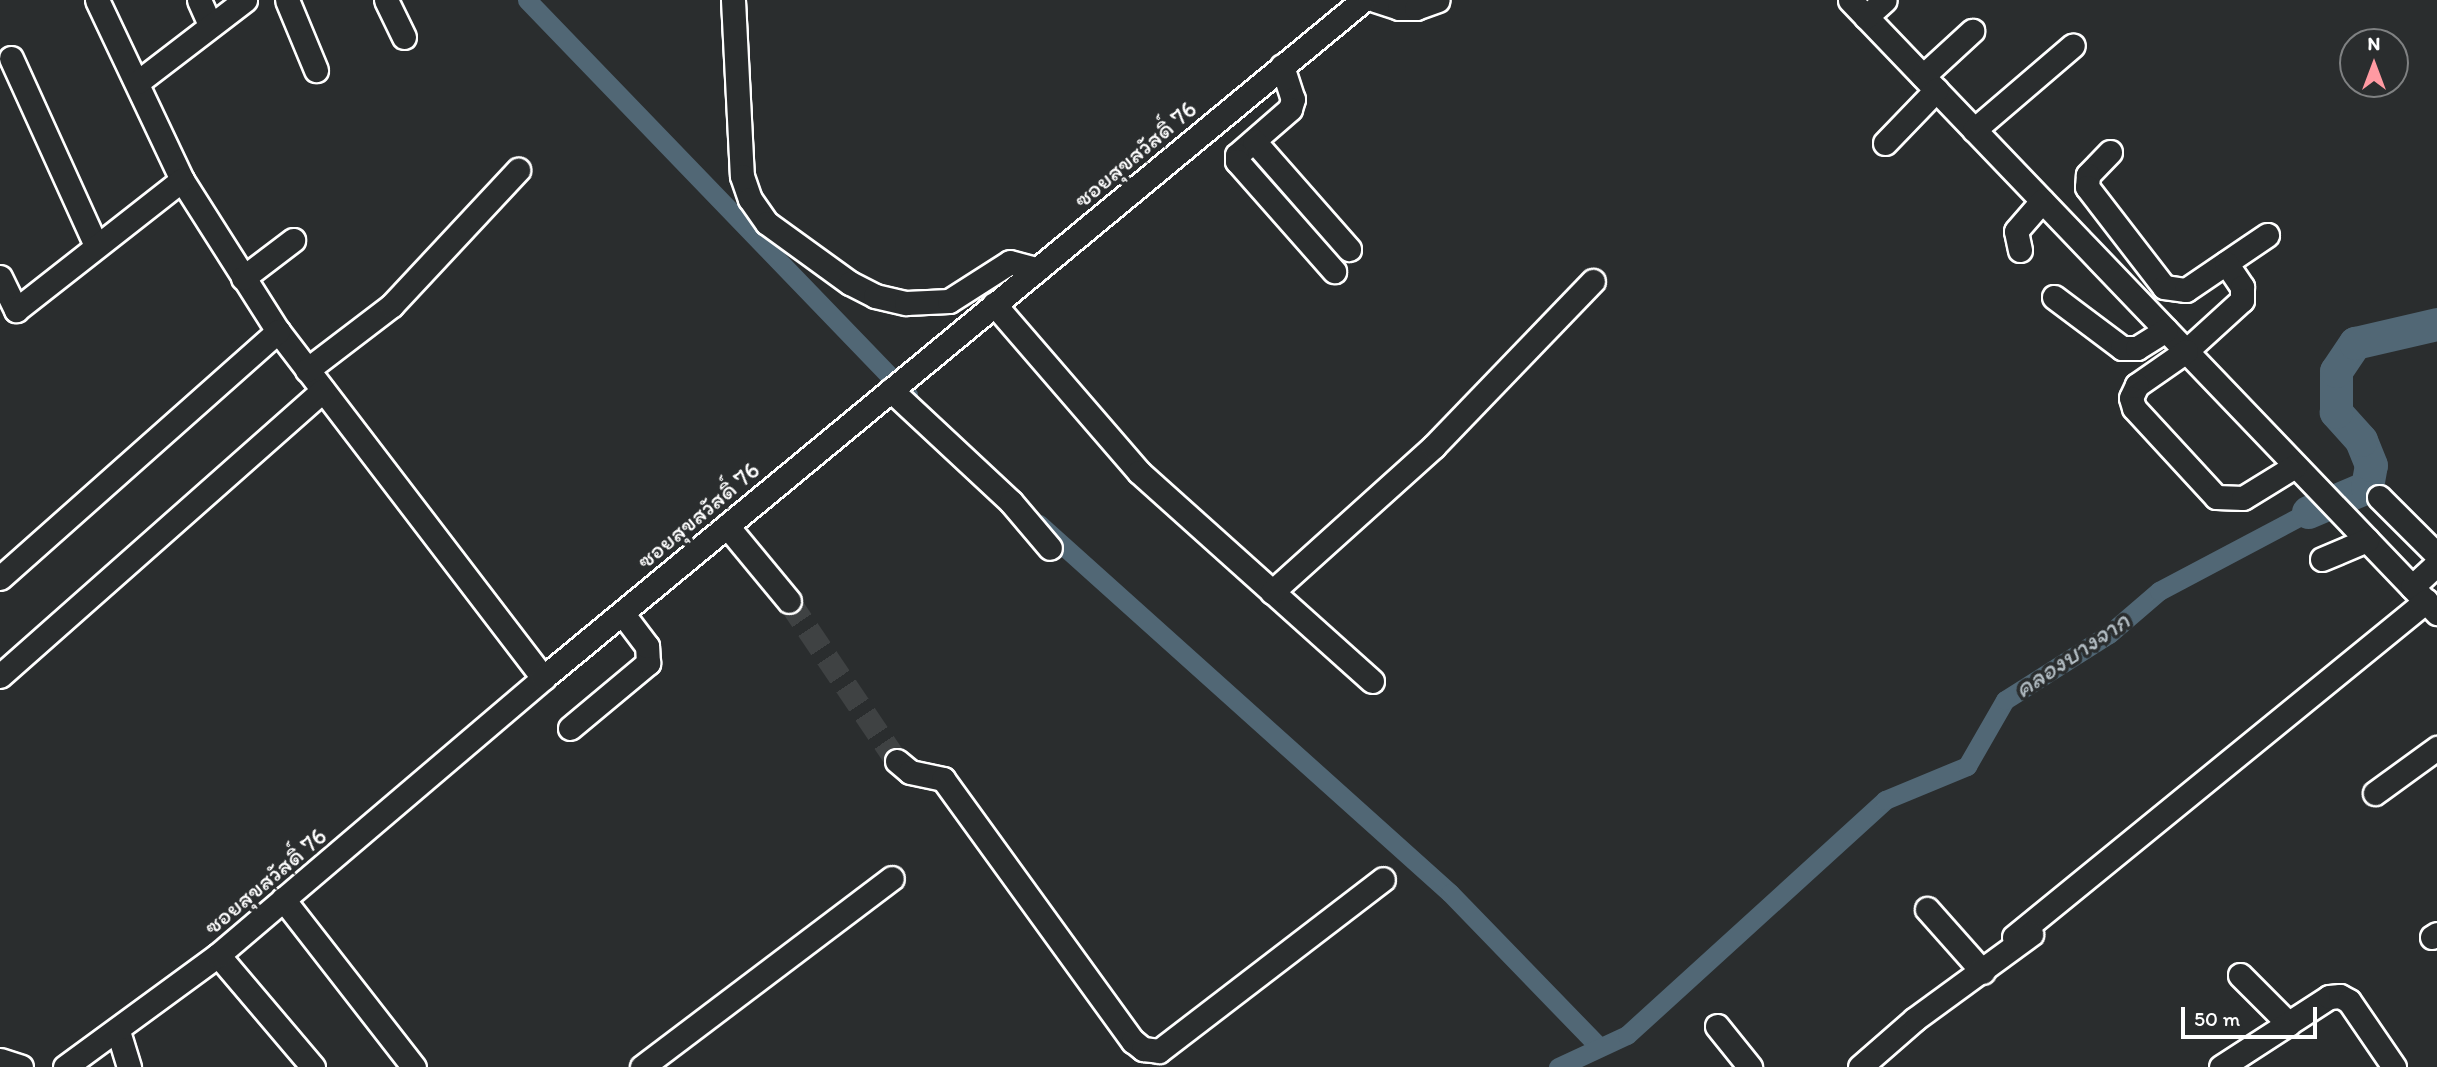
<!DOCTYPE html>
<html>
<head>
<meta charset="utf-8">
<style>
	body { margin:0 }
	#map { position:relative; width:2437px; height:1067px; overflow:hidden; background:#2a2d2e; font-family:Itim,"Playpen Sans Thai",sans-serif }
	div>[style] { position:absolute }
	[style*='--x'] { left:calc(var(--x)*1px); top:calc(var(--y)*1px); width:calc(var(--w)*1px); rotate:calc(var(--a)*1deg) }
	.canal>* { height:19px; margin:-9.5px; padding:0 9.5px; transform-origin:9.5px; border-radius:9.5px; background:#516775 }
	.river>* { height:33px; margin:-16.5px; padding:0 16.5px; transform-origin:16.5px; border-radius:16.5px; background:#516775 }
	.minor-tunnel>* { height:23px; margin-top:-11.5px; transform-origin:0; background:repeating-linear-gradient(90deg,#3f4243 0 23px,transparent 0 34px) }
	.roads { filter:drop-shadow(2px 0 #fff) drop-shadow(-2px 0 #fff) drop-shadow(0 2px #fff) drop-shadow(0 -2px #fff) }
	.minor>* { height:23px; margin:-11.5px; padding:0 11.5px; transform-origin:11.5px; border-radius:11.5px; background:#2a2d2e }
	span { translate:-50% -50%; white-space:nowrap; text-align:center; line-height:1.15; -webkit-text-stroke:7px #2a2d2e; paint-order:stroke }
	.street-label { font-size:24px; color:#fff }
	.water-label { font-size:26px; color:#b1bbc1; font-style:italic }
	.north { position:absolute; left:2339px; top:28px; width:70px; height:70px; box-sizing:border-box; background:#2a2d2e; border:2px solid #7f8182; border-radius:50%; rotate:0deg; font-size:19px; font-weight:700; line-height:28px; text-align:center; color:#fff }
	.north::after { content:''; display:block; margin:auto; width:24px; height:32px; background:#ff9aa2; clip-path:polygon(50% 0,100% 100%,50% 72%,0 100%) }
	.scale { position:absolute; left:2181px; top:1007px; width:136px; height:32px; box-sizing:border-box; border:4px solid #fff; border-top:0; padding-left:9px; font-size:21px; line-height:24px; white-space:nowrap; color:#fff; -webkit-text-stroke:5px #2a2d2e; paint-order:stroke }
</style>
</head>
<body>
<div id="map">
	<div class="canal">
		<i style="--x:527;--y:0;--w:549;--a:46.03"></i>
		<i style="--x:1039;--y:524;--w:552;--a:41.92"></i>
		<i style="--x:1450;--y:893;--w:214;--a:45.9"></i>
		<i style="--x:1558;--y:1067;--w:76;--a:-24.9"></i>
		<i style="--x:1627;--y:1035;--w:349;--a:-42.3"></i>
		<i style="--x:1885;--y:800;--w:89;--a:-22.5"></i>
		<i style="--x:1967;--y:766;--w:76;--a:-60.1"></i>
		<i style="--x:2005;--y:700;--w:123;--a:-32.4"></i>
		<i style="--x:2109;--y:634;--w:66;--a:-40.7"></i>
		<i style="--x:2159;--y:591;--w:169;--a:-27.9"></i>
	</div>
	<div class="river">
		<i style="--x:2308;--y:512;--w:64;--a:-23"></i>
		<i style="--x:2367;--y:487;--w:22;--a:-80"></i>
		<i style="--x:2371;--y:465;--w:27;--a:-112"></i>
		<i style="--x:2361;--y:440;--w:38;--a:-132"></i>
		<i style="--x:2336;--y:412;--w:41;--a:-90"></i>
		<i style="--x:2336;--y:371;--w:34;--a:-56"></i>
		<i style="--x:2355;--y:343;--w:84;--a:-13"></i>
	</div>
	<div class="minor-tunnel">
		<i style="--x:789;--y:601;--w:193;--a:56"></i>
	</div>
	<div class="roads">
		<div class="minor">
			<i style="--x:97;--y:0;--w:199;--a:64.7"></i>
			<i style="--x:182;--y:180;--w:179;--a:57.6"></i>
			<i style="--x:278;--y:331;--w:437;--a:52.6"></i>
			<i style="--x:199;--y:0;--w:27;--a:66"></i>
			<i style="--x:287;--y:0;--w:76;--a:67.5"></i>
			<i style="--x:386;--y:0;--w:41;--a:64.1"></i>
			<i style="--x:733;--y:0;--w:176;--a:87.1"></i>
			<i style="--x:742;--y:176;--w:24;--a:71"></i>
			<i style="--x:750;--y:199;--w:29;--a:55"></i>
			<i style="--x:767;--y:223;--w:102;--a:35.9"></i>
			<i style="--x:850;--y:283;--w:28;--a:27"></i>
			<i style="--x:875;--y:296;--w:32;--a:13"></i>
			<i style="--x:906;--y:303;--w:43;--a:-2.7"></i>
			<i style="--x:949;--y:301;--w:72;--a:-32.6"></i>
			<i style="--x:1010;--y:262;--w:28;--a:15"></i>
			<i style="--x:1375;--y:0;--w:25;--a:18"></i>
			<i style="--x:1399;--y:8;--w:17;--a:0"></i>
			<i style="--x:1416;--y:8;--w:23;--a:-20"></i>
			<i style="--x:1850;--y:0;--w:849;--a:46.24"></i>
			<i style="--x:1866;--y:17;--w:25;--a:-42"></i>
			<i style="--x:11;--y:58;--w:205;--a:65.6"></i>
			<i style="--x:1282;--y:66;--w:35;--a:72"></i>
			<i style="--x:1293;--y:99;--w:10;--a:107"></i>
			<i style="--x:1290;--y:109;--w:70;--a:139"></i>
			<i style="--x:1237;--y:155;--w:6;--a:90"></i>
			<i style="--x:1237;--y:161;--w:147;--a:48.6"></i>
			<i style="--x:1923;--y:76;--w:67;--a:-42.6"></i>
			<i style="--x:138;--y:82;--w:135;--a:-37.5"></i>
			<i style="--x:1974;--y:130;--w:130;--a:-40.6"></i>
			<i style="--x:1254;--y:141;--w:144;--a:48.7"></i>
			<i style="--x:1885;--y:143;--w:74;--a:-46.1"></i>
			<i style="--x:2110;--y:152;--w:32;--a:134"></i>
			<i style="--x:2088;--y:175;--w:12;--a:95"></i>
			<i style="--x:2087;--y:187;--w:126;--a:52.4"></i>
			<i style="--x:2164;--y:287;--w:22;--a:8"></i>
			<i style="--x:2186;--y:290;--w:98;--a:-34.2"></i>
			<i style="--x:2020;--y:250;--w:19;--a:-102"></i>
			<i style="--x:2016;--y:231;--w:40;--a:-49"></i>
			<i style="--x:2226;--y:263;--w:29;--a:56"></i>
			<i style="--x:2242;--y:287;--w:13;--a:90"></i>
			<i style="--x:2242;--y:300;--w:76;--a:137.7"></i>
			<i style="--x:2186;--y:351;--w:60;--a:145.2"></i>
			<i style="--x:2137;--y:385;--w:14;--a:115"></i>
			<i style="--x:2131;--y:398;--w:10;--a:73"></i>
			<i style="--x:2134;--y:408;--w:121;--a:47.3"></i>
			<i style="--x:2216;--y:497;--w:27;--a:2"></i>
			<i style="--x:2243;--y:498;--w:61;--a:-31.6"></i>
			<i style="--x:0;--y:277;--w:37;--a:64"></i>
			<i style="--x:16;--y:310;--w:211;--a:-38.1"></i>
			<i style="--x:243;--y:278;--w:63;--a:-37.2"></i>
			<i style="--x:2054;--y:297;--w:85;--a:36.9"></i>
			<i style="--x:2122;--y:348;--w:15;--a:0"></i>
			<i style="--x:2137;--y:348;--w:34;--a:-32"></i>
			<i style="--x:994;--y:304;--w:222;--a:49.2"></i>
			<i style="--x:1139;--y:472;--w:313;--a:41.9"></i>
			<i style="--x:307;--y:370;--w:107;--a:-37.4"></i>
			<i style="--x:392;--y:305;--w:185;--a:-47"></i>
			<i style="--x:891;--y:390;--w:164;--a:43"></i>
			<i style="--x:1011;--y:502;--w:60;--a:49.7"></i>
			<i style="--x:2379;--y:497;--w:82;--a:45"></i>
			<i style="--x:727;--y:526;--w:97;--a:50.4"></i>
			<i style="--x:2322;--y:559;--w:49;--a:-22.9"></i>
			<i style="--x:0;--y:578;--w:372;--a:-41.6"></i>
			<i style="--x:2412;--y:587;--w:34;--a:-43"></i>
			<i style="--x:1272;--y:592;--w:218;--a:-42"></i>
			<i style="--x:1434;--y:446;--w:229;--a:-46.1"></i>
			<i style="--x:0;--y:676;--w:431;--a:-41.5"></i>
			<i style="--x:570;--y:728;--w:102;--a:-39.8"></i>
			<i style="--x:648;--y:663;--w:17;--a:-93"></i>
			<i style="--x:647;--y:646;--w:41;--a:-127.1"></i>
			<i style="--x:897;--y:761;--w:17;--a:40"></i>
			<i style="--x:910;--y:772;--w:34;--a:12"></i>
			<i style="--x:943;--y:779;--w:324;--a:54.1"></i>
			<i style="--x:1133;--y:1041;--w:13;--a:39"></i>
			<i style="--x:1143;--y:1049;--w:16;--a:7"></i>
			<i style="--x:1159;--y:1051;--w:282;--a:-37.5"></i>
			<i style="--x:2375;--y:793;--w:77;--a:-36"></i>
			<i style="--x:283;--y:899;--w:213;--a:52.1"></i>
			<i style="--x:1927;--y:909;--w:84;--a:48.4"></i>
			<i style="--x:2014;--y:937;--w:532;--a:-39.2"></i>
			<i style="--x:2432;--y:937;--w:6;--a:-31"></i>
			<i style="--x:218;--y:955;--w:147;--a:49.7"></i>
			<i style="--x:2240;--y:975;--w:69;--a:45"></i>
			<i style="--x:1717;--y:1026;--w:53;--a:51.2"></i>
			<i style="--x:118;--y:1031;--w:38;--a:73"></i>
			<i style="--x:0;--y:1060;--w:22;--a:18"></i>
			<i style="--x:65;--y:1067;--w:190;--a:-36.2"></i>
			<i style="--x:218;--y:955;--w:427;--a:-40.4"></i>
			<i style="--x:543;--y:678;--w:1064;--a:-39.58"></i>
			<i style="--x:642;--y:1067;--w:313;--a:-37.1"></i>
			<i style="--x:1860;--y:1067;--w:73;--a:-41.1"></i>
			<i style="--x:1915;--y:1019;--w:144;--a:-36.2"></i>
			<i style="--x:2221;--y:1067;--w:129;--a:-32.9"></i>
			<i style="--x:2329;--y:997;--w:11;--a:-5"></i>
			<i style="--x:2340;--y:996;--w:10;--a:29"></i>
			<i style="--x:2349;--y:1001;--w:80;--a:55.7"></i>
		</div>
	</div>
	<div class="street-label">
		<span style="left:1135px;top:154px;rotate:-40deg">ซอยสุขสวัสดิ์ 76</span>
		<span style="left:698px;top:515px;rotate:-40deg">ซอยสุขสวัสดิ์ 76</span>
		<span style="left:265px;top:881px;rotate:-40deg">ซอยสุขสวัสดิ์ 76</span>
	</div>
	<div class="water-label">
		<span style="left:2072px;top:655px;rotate:-34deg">คลองบางจาก</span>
	</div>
	<div class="north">N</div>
	<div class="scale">50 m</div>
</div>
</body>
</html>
